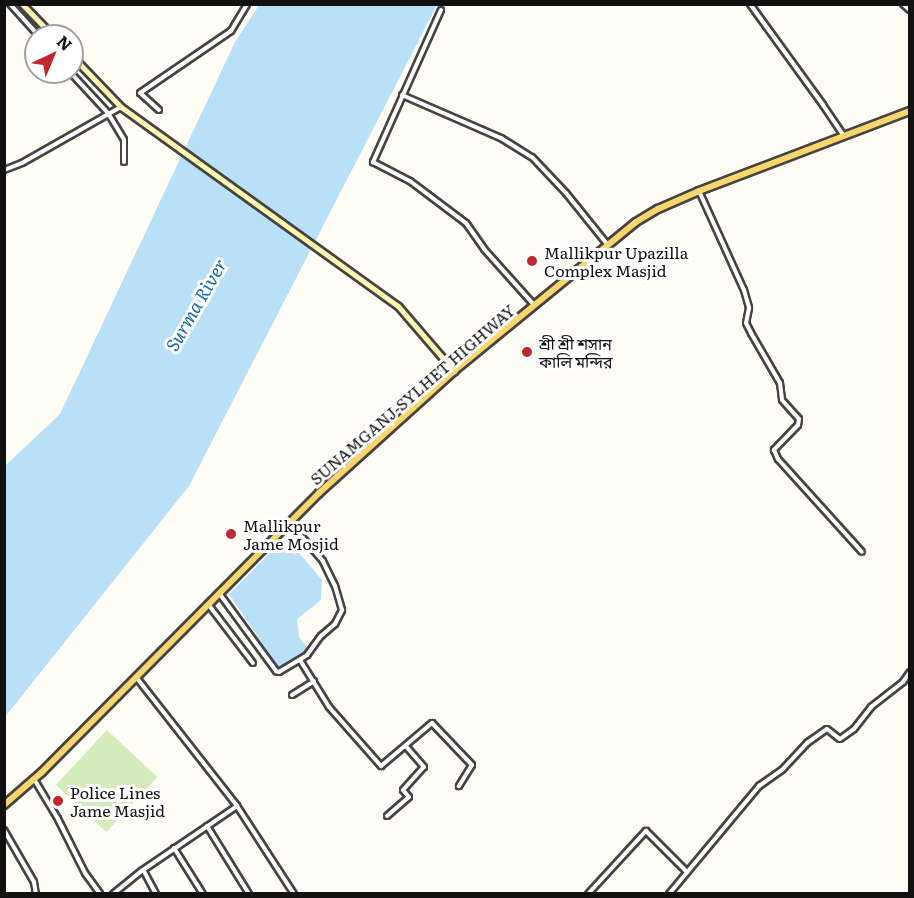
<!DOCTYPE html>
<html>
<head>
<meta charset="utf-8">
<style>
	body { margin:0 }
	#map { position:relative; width:914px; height:898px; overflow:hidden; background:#fffdf5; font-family:Literata,"Noto Sans Bengali",serif }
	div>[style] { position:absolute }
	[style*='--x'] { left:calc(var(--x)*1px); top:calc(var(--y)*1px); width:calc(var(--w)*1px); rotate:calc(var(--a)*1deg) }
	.green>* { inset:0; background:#d5ebbd; transform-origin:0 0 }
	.water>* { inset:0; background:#b9e0f7 }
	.roads { filter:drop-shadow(2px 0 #444) drop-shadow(-2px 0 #444) drop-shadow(0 2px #444) drop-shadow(0 -2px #444) }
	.minor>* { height:4px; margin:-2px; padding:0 2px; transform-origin:2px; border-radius:2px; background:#fff }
	.secondary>* { height:5px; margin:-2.5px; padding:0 2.5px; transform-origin:2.5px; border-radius:2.5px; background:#fff6b0 }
	.primary>* { height:6px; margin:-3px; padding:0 3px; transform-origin:3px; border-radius:3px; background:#f9d66b }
	.dots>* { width:16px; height:16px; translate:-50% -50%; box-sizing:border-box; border:3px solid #fff; border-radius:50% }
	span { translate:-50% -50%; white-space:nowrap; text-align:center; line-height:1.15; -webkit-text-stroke:6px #fff; paint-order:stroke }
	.poi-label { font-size:16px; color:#111 }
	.left { translate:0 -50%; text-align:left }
	.street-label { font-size:16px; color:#111 }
	.water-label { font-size:18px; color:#1768a6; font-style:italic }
	.frame { position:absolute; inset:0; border:6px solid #111; pointer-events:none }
	.north { position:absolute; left:24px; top:24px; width:60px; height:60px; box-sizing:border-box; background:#fff; border:2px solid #a0a0a0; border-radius:50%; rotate:44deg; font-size:16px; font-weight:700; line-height:24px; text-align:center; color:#111 }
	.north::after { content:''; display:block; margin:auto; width:21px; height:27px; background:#c4262e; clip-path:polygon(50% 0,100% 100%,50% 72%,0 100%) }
</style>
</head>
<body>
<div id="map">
	<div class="green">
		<i style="left:107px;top:730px;width:69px;height:75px;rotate:43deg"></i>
	</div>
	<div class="water">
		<i style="clip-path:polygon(259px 5px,437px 5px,189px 486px,5px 717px,5px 466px,60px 414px,235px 42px)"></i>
		<i style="clip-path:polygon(280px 543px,291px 546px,300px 554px,322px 580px,321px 600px,297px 619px,299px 637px,308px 649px,280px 670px,229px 594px)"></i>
	</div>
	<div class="roads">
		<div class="minor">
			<i style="--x:10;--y:4;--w:43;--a:47.8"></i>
			<i style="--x:750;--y:4;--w:125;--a:54.1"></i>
			<i style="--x:823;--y:105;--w:36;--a:56"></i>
			<i style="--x:903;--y:4;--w:9;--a:41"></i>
			<i style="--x:441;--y:10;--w:167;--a:114.1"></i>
			<i style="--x:373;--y:162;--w:42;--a:27.2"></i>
			<i style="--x:410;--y:181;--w:70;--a:36.9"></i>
			<i style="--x:466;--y:223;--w:32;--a:55"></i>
			<i style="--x:484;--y:249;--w:75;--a:48.2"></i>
			<i style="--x:70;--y:72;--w:56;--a:47.2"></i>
			<i style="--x:108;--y:113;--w:31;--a:59"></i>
			<i style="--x:124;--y:140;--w:22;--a:90"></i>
			<i style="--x:402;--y:95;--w:108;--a:23.5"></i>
			<i style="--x:501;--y:138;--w:36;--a:32"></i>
			<i style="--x:532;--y:157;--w:50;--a:46.6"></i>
			<i style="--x:566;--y:193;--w:67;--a:51.1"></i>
			<i style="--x:159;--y:110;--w:25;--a:-138"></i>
			<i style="--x:140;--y:93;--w:110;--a:-34.3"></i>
			<i style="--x:231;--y:31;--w:31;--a:-59"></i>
			<i style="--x:4;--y:170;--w:19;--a:-21"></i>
			<i style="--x:22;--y:163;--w:114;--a:-29.5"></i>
			<i style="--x:699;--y:191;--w:109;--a:65.6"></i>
			<i style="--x:744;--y:290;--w:19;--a:74"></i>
			<i style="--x:749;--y:308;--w:15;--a:101"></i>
			<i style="--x:746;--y:323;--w:11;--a:63"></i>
			<i style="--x:751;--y:333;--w:58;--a:59.9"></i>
			<i style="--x:780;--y:383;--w:17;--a:83"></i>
			<i style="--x:782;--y:400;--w:25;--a:48"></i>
			<i style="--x:799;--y:419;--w:6;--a:99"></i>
			<i style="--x:798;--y:425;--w:35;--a:134"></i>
			<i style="--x:774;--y:450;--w:10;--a:66"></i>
			<i style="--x:778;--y:459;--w:125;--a:47.9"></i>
			<i style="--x:219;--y:593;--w:97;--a:53.8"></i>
			<i style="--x:276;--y:671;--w:3;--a:18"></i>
			<i style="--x:279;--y:672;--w:33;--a:-31"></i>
			<i style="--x:307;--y:655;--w:24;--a:-54"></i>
			<i style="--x:321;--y:636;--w:18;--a:-41"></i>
			<i style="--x:335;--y:624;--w:16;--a:-63"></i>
			<i style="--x:342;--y:610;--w:25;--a:-106"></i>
			<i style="--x:335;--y:586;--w:28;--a:-116"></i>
			<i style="--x:323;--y:561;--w:43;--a:-131.2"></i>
			<i style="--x:295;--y:529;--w:10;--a:-174"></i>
			<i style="--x:208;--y:604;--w:74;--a:52.7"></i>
			<i style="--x:300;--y:660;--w:55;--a:58.3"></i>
			<i style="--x:329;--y:707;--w:79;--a:48.6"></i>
			<i style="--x:381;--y:766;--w:67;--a:-40.1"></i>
			<i style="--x:432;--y:723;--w:58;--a:46.4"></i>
			<i style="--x:472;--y:765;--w:25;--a:122"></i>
			<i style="--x:136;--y:677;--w:164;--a:51.9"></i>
			<i style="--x:237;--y:806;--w:105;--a:57.1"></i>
			<i style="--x:292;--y:695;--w:26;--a:-32"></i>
			<i style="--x:34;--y:779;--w:47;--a:59"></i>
			<i style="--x:58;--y:819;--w:60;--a:63.4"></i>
			<i style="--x:85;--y:873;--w:26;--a:54"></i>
			<i style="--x:387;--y:816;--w:29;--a:-41"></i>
			<i style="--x:409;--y:797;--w:9;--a:-131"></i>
			<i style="--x:403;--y:790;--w:31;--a:-48"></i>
			<i style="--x:424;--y:767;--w:28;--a:-131"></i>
			<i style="--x:207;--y:826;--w:80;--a:58.3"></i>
			<i style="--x:4;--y:830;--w:60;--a:60"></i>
			<i style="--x:34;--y:882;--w:12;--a:81"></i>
			<i style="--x:174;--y:848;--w:54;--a:57.8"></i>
			<i style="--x:113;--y:894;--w:38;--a:-39"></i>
			<i style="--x:156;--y:894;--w:27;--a:-118"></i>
			<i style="--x:143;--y:870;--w:114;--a:-34.2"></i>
			<i style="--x:588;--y:894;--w:86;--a:-47.4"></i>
			<i style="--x:646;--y:831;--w:58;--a:45"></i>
			<i style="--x:669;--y:894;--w:141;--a:-50.2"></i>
			<i style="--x:759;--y:786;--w:28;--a:-35"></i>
			<i style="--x:782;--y:770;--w:37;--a:-47"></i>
			<i style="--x:807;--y:743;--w:24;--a:-35"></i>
			<i style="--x:827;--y:729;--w:16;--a:38"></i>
			<i style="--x:840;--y:739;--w:17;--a:-36"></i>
			<i style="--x:854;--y:729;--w:28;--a:-52"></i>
			<i style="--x:871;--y:707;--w:41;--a:-38"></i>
			<i style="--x:903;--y:682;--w:12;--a:-55"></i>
		</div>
		<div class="secondary">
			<i style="--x:22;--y:4;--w:45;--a:45.9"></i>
			<i style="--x:72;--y:56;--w:71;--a:46.1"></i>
			<i style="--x:121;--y:107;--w:341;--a:35.7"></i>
			<i style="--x:398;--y:306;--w:86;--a:49.3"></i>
		</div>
		<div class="primary">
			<i style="--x:4;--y:805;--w:50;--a:-41"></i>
			<i style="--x:42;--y:772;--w:393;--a:-45.2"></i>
			<i style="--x:319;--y:493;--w:182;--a:-42.1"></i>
			<i style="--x:454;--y:371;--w:235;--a:-39.3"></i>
			<i style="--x:636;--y:222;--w:26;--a:-31"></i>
			<i style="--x:658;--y:209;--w:45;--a:-23.7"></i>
			<i style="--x:699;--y:191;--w:226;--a:-20.8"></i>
		</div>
	</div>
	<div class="dots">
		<i style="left:532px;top:261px;background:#c4262e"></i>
		<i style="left:527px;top:352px;background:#c4262e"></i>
		<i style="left:231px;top:534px;background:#c4262e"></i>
		<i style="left:58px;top:801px;background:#c4262e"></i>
	</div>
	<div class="poi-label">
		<span class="left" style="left:544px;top:261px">Mallikpur Upazilla<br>Complex Masjid</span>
		<span class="left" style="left:539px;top:352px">শ্রী শ্রী শসান<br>কালি মন্দির</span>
		<span class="left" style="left:243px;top:534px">Mallikpur<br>Jame Mosjid</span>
		<span class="left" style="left:70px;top:801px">Police Lines<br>Jame Masjid</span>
	</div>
	<div class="street-label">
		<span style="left:412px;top:394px;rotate:-41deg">SUNAMGANJ-SYLHET HIGHWAY</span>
	</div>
	<div class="water-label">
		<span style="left:196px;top:305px;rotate:-60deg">Surma River</span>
	</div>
	<div class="frame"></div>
	<div class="north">N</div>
</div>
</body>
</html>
